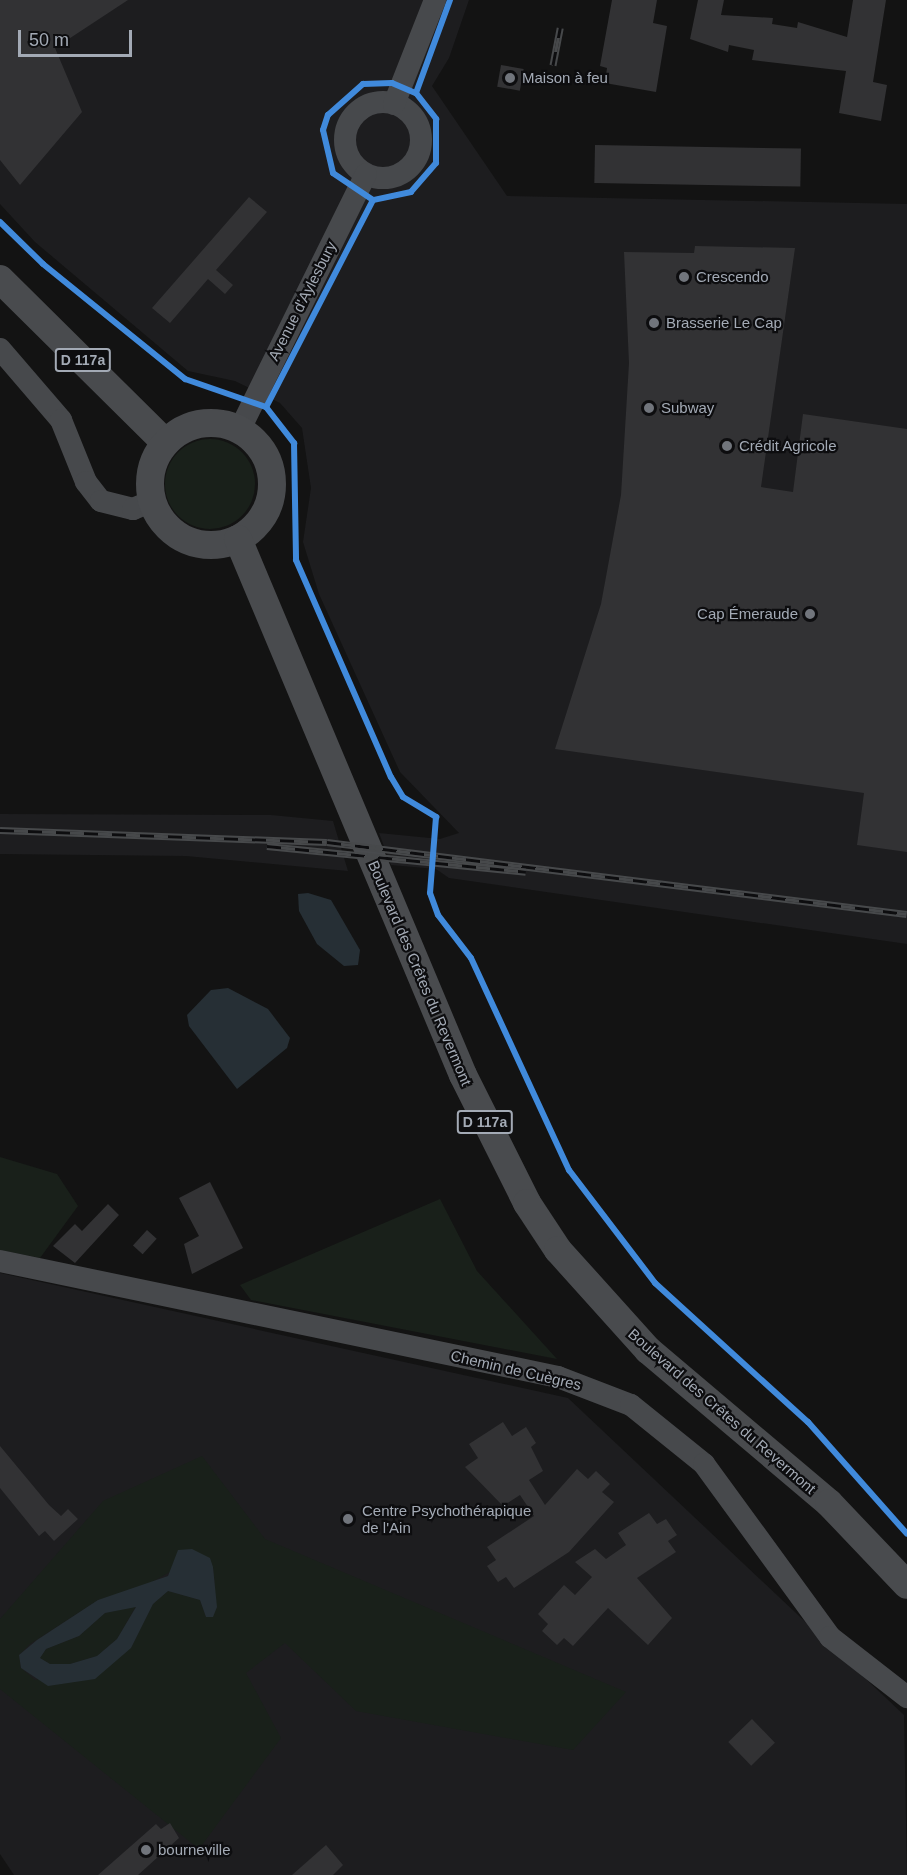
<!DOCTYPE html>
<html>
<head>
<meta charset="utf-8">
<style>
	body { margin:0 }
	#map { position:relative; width:907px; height:1875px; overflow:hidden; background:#131313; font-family:Arial,sans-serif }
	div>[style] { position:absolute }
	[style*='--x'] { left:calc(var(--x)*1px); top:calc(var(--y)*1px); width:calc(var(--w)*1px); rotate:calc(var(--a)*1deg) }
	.built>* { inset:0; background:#1d1d1f }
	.green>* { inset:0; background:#19201a }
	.round { border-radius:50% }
	.water>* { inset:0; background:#262f35 }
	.building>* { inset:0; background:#323234; transform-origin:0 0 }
	.minor>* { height:22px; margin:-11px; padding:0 11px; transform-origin:11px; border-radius:11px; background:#47494c }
	.minor>.ring { margin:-11px; padding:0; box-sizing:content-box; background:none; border:22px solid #47494c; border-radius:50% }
	.major>* { height:28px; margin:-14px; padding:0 14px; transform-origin:14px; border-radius:14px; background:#494b4e }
	.major>.ring { margin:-14px; padding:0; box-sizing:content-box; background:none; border:28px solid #494b4e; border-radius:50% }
	.rail>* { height:7px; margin-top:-3.5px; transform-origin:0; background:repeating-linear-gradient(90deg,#0d0d0f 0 14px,#47494b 0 28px); box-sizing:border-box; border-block:2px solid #47494b }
	.cycleway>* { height:6px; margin:-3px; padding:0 3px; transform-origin:3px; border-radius:3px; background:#408adc }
	.dots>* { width:16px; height:16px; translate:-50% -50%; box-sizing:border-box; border:3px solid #0d0d0f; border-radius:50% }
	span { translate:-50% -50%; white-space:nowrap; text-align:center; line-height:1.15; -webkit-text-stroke:4.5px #0d0d0f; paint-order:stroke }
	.shield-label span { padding:2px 4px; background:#0d0d0f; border:2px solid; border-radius:4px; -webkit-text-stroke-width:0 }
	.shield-label { font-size:14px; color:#a3aab5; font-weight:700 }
	.poi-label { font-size:15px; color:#a3aab5 }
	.left { translate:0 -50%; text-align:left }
	.right { translate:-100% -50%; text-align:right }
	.street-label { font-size:15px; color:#a3aab5 }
	.scale { position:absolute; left:18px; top:30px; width:114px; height:27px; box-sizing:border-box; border:3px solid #a3aab5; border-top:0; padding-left:8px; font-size:18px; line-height:21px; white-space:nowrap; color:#a3aab5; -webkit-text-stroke:4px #0d0d0f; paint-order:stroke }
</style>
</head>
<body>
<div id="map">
	<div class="built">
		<i style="clip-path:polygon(0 0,469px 0,449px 58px,432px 86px,507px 196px,907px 204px,907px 944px,449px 878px,436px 869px,391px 865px,379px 833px,440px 839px,459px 833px,400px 772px,319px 594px,303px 542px,311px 488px,302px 428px,280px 403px,235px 381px,188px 371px,35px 242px,0 204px)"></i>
		<i style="clip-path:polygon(0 814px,271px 815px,333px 821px,348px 871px,186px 856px,0 854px)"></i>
		<i style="clip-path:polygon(0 1273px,568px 1398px,904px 1715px,907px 1875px,14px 1875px,0 1854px)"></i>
	</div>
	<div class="green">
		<i class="round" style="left:165px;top:439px;width:90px;height:90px"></i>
		<i style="clip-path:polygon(0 1157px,57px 1174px,78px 1206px,40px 1258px,0 1250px)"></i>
		<i style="clip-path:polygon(440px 1199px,477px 1271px,557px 1359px,251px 1300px,240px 1285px)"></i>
		<i style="clip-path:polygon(evenodd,202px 1456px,265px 1539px,626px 1692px,573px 1750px,356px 1711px,285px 1643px,246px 1673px,281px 1738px,199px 1849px,0 1689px,0 1619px,103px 1501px,202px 1456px,213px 1567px,215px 1586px,206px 1617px,200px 1600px,168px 1591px,153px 1604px,131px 1648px,35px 1680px,21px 1668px,19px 1655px,30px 1644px,98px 1600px,134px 1592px,175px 1569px,213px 1567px)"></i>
		<i style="clip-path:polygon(136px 1606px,117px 1639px,97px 1656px,71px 1664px,50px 1664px,40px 1658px,46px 1649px,79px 1636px,105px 1613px)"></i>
	</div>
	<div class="water">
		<i style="clip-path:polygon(308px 893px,331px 900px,360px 950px,358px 965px,344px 966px,317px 944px,299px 911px,298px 894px)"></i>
		<i style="clip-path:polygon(228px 988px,268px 1009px,290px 1038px,287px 1048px,237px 1089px,189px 1026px,187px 1015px,211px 990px)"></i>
		<i style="clip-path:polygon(evenodd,192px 1549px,210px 1558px,213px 1567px,217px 1607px,213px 1617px,206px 1617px,200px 1600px,168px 1591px,153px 1604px,131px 1648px,95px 1679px,48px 1686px,21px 1668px,19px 1655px,37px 1640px,98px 1600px,168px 1576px,178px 1550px,192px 1549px,136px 1607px,117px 1639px,97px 1656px,70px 1664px,50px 1664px,40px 1658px,46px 1649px,79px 1636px,105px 1613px,136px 1607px)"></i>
	</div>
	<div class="building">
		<i style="clip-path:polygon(0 0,128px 0,55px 48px,82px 112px,20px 185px,0 160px)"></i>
		<i style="clip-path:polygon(612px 0,657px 0,653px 23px,667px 26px,656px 92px,605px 83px,607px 68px,600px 66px)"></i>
		<i style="clip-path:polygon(698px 0,724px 0,721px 15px,773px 18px,772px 24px,797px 28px,798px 22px,847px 37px,853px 0,886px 0,873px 82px,887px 85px,881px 121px,839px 113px,846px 71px,752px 60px,754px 50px,729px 45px,728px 52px,690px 39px)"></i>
		<i style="left:501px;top:65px;width:23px;height:22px;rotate:10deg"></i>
		<i style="left:595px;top:145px;width:206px;height:38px;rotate:1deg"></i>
		<i style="clip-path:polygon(249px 197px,267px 212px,216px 270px,233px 285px,225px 294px,208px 279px,170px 323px,152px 308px)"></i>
		<i style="clip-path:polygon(695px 246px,795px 248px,761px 487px,793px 492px,803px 414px,907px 429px,907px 852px,857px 845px,864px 793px,555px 749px,601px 604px,621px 495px,629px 363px,624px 252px,694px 253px)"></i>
		<i style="clip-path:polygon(210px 1182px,243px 1248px,192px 1274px,184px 1244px,199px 1236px,179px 1198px)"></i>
		<i style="clip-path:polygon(108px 1204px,119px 1215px,75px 1263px,53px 1246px,75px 1224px,82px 1231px)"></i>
		<i style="left:147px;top:1230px;width:13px;height:21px;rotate:42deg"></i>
		<i style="clip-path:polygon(503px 1422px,512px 1436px,526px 1427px,536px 1443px,531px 1447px,543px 1471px,529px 1480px,545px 1505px,577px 1469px,588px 1479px,596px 1471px,610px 1484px,602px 1492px,614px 1502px,569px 1552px,514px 1588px,506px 1577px,498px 1582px,487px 1566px,496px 1560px,487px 1547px,534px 1516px,520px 1495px,503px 1506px,465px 1467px,478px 1458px,469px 1444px)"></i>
		<i style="clip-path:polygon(0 1446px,49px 1505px,61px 1516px,68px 1509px,78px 1519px,54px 1541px,45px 1531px,39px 1536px,0 1488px)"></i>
		<i style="clip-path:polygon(649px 1513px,657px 1524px,666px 1519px,677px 1535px,668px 1541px,676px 1552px,637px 1578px,672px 1618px,648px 1645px,608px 1608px,573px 1646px,564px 1638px,557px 1645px,542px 1631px,548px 1624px,538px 1614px,564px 1585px,575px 1595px,592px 1577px,575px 1562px,595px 1549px,606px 1559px,626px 1545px,618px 1533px)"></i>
		<i style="left:752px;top:1719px;width:33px;height:33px;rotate:46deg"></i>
		<i style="clip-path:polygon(170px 1823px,179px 1838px,138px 1875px,98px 1875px,156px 1824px,161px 1829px)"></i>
		<i style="clip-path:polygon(326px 1845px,343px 1865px,333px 1875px,292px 1875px)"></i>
	</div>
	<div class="minor">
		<i class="ring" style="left:345px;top:102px;width:54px;height:54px"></i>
		<i style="--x:394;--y:104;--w:112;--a:-68.5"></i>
		<i style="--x:0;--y:349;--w:94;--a:49.3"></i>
		<i style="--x:61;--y:420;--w:67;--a:68"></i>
		<i style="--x:86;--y:482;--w:24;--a:52"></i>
		<i style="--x:101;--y:501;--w:33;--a:14"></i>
		<i style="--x:133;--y:509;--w:21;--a:-23"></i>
		<i style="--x:240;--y:429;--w:284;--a:-63.7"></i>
		<i style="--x:0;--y:1261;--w:570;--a:11.74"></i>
		<i style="--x:558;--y:1377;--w:78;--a:21"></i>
		<i style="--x:631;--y:1405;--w:94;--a:38.9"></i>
		<i style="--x:704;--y:1464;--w:214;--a:53.9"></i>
		<i style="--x:830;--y:1637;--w:98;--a:37.9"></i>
	</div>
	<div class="major">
		<i style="--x:0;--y:279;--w:232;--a:44.7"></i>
		<i class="ring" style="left:150px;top:423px;width:94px;height:94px"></i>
		<i style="--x:238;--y:539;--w:581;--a:67.23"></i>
		<i style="--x:463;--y:1075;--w:143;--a:63.4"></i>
		<i style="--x:527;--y:1203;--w:56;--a:56.6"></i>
		<i style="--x:558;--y:1250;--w:135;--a:48"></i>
		<i style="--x:648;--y:1350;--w:237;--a:40.2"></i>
		<i style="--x:829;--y:1503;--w:113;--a:46.4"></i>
	</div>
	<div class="rail">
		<i style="--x:553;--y:65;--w:38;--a:-79"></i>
		<i style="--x:0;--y:830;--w:327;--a:2.1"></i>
		<i style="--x:327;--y:842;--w:584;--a:7.08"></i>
		<i style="--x:267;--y:846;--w:260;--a:5.7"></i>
	</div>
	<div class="cycleway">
		<i style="--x:450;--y:0;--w:99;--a:110.1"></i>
		<i style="--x:416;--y:93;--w:33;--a:52"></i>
		<i style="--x:436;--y:119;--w:44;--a:90"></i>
		<i style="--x:436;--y:163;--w:38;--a:131"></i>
		<i style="--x:411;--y:192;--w:39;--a:168"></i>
		<i style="--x:373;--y:200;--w:233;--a:117.3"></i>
		<i style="--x:266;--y:407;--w:46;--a:52.1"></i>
		<i style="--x:294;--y:443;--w:117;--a:89"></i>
		<i style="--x:296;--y:560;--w:237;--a:66.4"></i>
		<i style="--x:391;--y:777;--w:23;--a:59"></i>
		<i style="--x:403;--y:797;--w:39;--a:31"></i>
		<i style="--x:436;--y:817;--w:76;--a:94.5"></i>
		<i style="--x:430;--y:893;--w:23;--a:70"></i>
		<i style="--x:438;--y:915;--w:54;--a:52.5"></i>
		<i style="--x:471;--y:958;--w:234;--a:65.2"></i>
		<i style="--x:569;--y:1170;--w:142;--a:52.7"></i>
		<i style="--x:655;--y:1283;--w:207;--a:42.3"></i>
		<i style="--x:808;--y:1422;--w:149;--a:48.5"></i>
		<i style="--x:373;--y:200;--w:48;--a:-146"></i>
		<i style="--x:333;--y:173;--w:44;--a:-103.1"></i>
		<i style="--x:323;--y:130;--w:16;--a:-72"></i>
		<i style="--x:328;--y:115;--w:47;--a:-41.5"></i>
		<i style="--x:363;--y:84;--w:29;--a:-2"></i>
		<i style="--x:392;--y:83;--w:26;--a:23"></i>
		<i style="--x:0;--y:222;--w:60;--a:44.3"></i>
		<i style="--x:43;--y:264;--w:183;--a:39"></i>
		<i style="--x:185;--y:379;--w:86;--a:19.1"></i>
	</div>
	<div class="dots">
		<i style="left:510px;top:78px;background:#71757c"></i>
		<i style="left:684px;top:277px;background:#71757c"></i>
		<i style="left:654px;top:323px;background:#71757c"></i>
		<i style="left:649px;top:408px;background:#71757c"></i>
		<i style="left:727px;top:446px;background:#71757c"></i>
		<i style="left:810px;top:614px;background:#71757c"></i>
		<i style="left:348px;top:1519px;background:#71757c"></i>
		<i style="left:146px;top:1850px;background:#71757c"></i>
	</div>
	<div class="shield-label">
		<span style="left:83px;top:360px">D 117a</span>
		<span style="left:485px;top:1122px">D 117a</span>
	</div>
	<div class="poi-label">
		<span class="left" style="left:522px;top:78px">Maison à feu</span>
		<span class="left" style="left:696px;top:277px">Crescendo</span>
		<span class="left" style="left:666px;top:323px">Brasserie Le Cap</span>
		<span class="left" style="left:661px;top:408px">Subway</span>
		<span class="left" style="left:739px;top:446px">Crédit Agricole</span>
		<span class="right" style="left:798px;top:614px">Cap Émeraude</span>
		<span class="left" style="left:362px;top:1519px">Centre Psychothérapique<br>de l'Ain</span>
		<span class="left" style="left:158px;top:1850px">bourneville</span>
	</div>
	<div class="street-label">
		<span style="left:302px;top:301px;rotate:-63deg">Avenue d'Aylesbury</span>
		<span style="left:420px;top:973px;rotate:67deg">Boulevard des Crêtes du Revermont</span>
		<span style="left:516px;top:1370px;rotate:13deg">Chemin de Cuègres</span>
		<span style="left:722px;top:1411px;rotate:41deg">Boulevard des Crêtes du Revermont</span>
	</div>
	<div class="scale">50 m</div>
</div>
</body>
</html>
